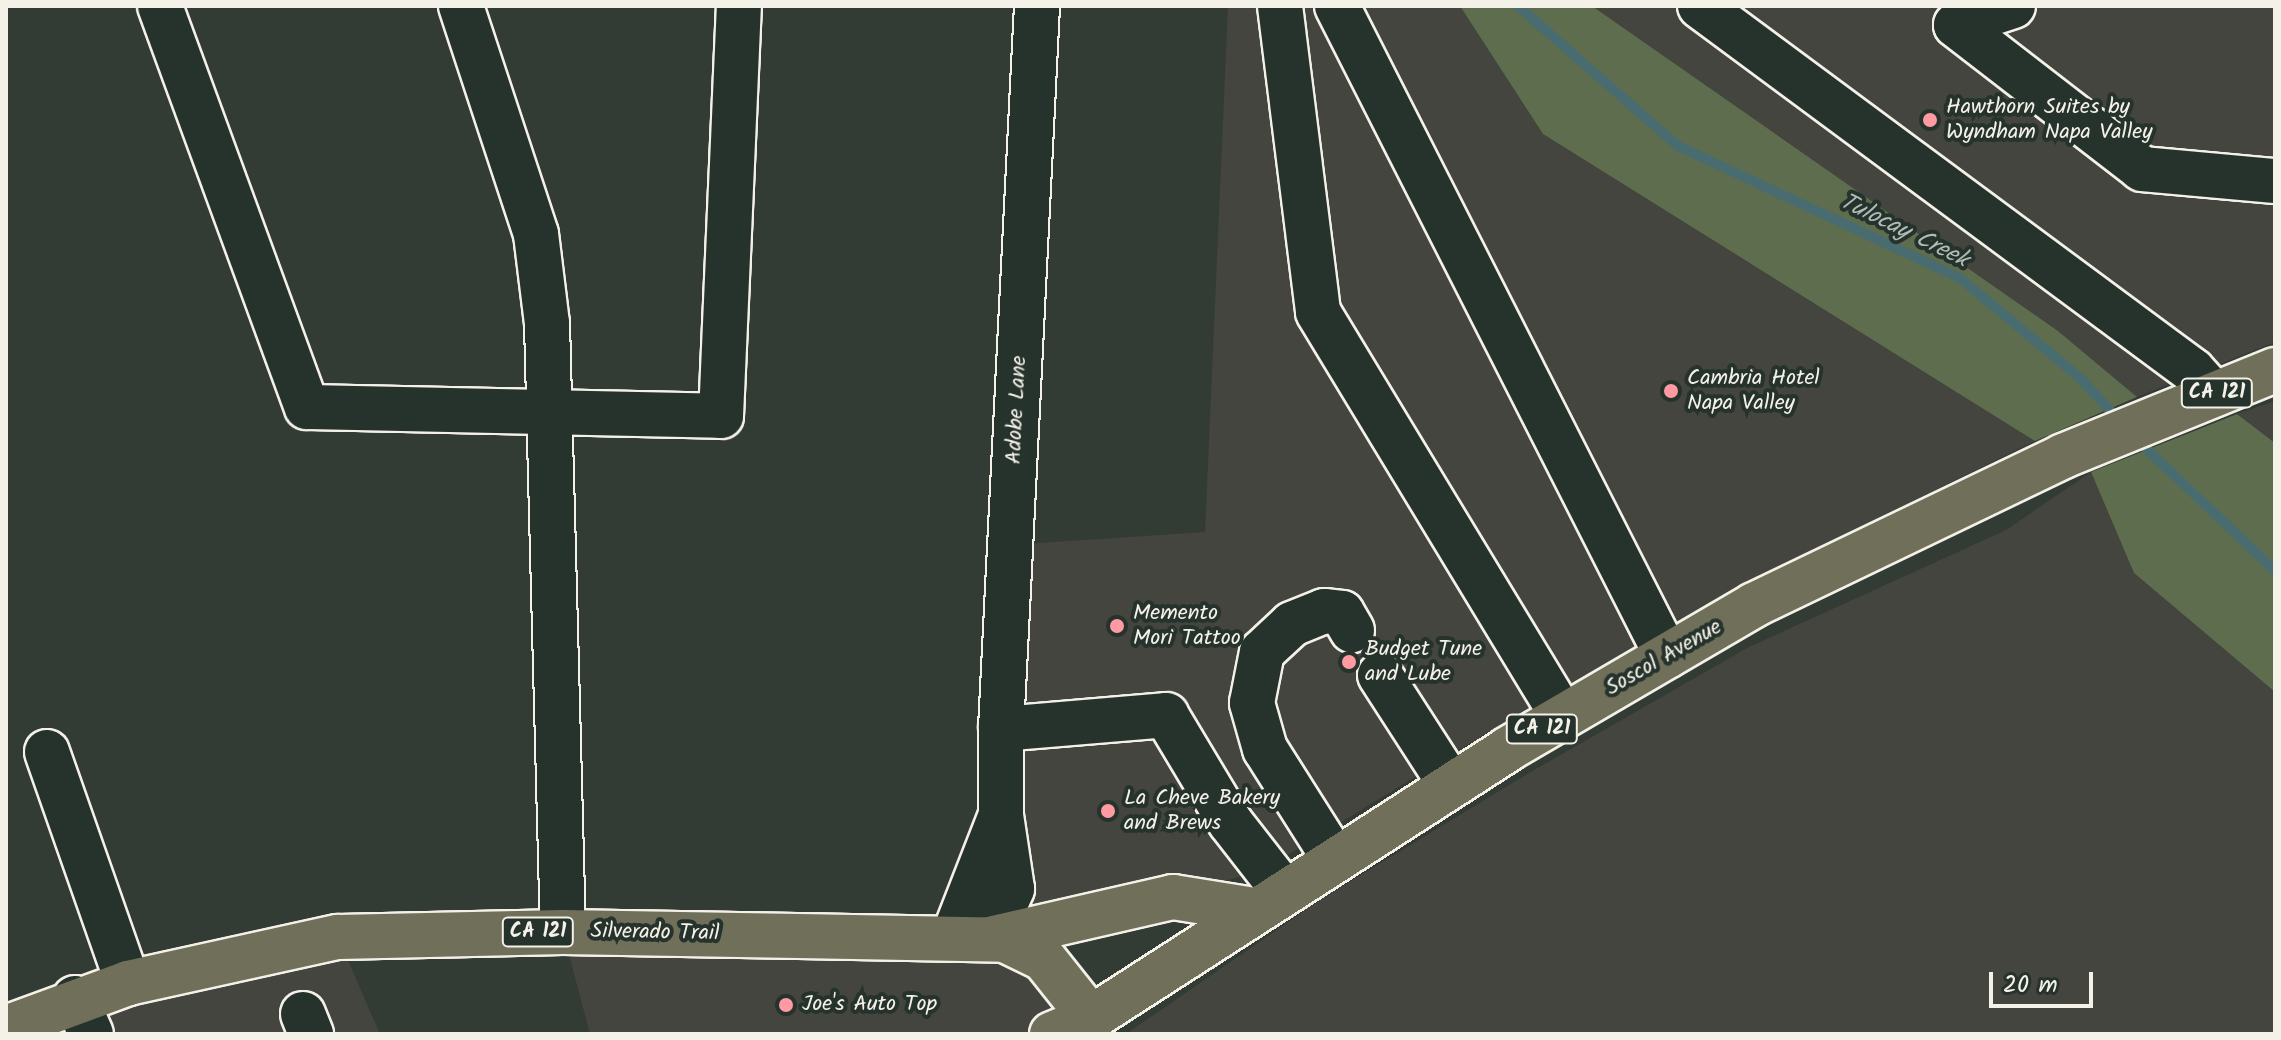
<!DOCTYPE html>
<html>
<head>
<meta charset="utf-8">
<style>
	body { margin:0 }
	#map { position:relative; width:2281px; height:1040px; overflow:hidden; background:#333b35; font-family:Kalam,sans-serif }
	div>[style] { position:absolute }
	[style*='--x'] { left:calc(var(--x)*1px); top:calc(var(--y)*1px); width:calc(var(--w)*1px); rotate:calc(var(--a)*1deg) }
	.built>* { inset:0; background:#43453e }
	.green>* { inset:0; background:#5f6d4f }
	.stream>* { height:10px; margin:-5px; padding:0 5px; transform-origin:5px; border-radius:5px; background:#496c70 }
	.roads { filter:drop-shadow(2px 0 #f4f1e8) drop-shadow(-2px 0 #f4f1e8) drop-shadow(0 2px #f4f1e8) drop-shadow(0 -2px #f4f1e8) }
	.minor>* { height:44px; margin:-22px; padding:0 22px; transform-origin:22px; border-radius:22px; background:#26332d }
	.major>* { height:44px; margin:-22px; padding:0 22px; transform-origin:22px; border-radius:22px; background:#706f59 }
	.dots>* { width:22px; height:22px; translate:-50% -50%; box-sizing:border-box; border:4px solid #26332d; border-radius:50% }
	span { translate:-50% -50%; white-space:nowrap; text-align:center; line-height:1.15; -webkit-text-stroke:8px #26332d; paint-order:stroke }
	.shield-label span { padding:2px 6px; background:#26332d; border:2px solid; border-radius:6px; -webkit-text-stroke-width:0 }
	.shield-label { font-size:20px; color:#f4f1e8; font-weight:700 }
	.poi-label { font-size:22px; color:#f4f1e8 }
	.left { translate:0 -50%; text-align:left }
	.street-label { font-size:22px; color:#f4f1e8 }
	.water-label { font-size:24px; color:#b0bcb8; font-style:italic }
	.frame { position:absolute; inset:0; border:8px solid #f4f1e8; pointer-events:none }
	.scale { position:absolute; left:1989px; top:972px; width:104px; height:36px; box-sizing:border-box; border:4px solid #f4f1e8; border-top:0; padding-left:10px; font-size:24px; line-height:28px; white-space:nowrap; color:#f4f1e8; -webkit-text-stroke:6px #26332d; paint-order:stroke }
</style>
</head>
<body>
<div id="map">
	<div class="built">
		<i style="clip-path:polygon(1228px 6px,1460px 6px,1543px 134px,2035px 441px,1811px 551px,1547px 696px,1260px 872px,994px 938px,1083px 1002px,1040px 1034px,590px 1034px,563px 932px,990px 938px,1010px 545px,1205px 532px)"></i>
		<i style="clip-path:polygon(1592px 6px,2275px 6px,2275px 342px,2137px 397px,2058px 331px)"></i>
		<i style="clip-path:polygon(2275px 401px,2275px 443px,2237px 414px)"></i>
		<i style="clip-path:polygon(2091px 472px,2134px 573px,2275px 692px,2275px 1034px,1126px 1034px,1323px 898px,1529px 773px,1749px 647px,2006px 530px)"></i>
		<i style="clip-path:polygon(338px 937px,380px 1034px,6px 1034px)"></i>
	</div>
	<div class="green">
		<i style="clip-path:polygon(1460px 6px,1592px 6px,2058px 331px,2137px 397px,2035px 441px,1543px 134px)"></i>
		<i style="clip-path:polygon(2237px 414px,2275px 443px,2275px 692px,2134px 573px,2091px 472px)"></i>
	</div>
	<div class="stream">
		<i style="--x:1518;--y:6;--w:213;--a:41.2"></i>
		<i style="--x:1678;--y:146;--w:311;--a:25.1"></i>
		<i style="--x:1960;--y:278;--w:155;--a:39.8"></i>
		<i style="--x:2079;--y:377;--w:59;--a:47.1"></i>
		<i style="--x:2135;--y:438;--w:193;--a:43.5"></i>
	</div>
	<div class="roads">
		<div class="minor">
			<i style="--x:160;--y:6;--w:427;--a:69.9"></i>
			<i style="--x:307;--y:407;--w:414;--a:1.2"></i>
			<i style="--x:721;--y:416;--w:410;--a:-87.5"></i>
			<i style="--x:461;--y:6;--w:240;--a:71.8"></i>
			<i style="--x:536;--y:234;--w:90;--a:83"></i>
			<i style="--x:547;--y:323;--w:609;--a:88.5"></i>
			<i style="--x:1280;--y:6;--w:308;--a:82.9"></i>
			<i style="--x:1318;--y:312;--w:473;--a:58.8"></i>
			<i style="--x:1337;--y:6;--w:729;--a:63.08"></i>
			<i style="--x:1700;--y:6;--w:613;--a:36.51"></i>
			<i style="--x:2193;--y:371;--w:31;--a:48"></i>
			<i style="--x:2013;--y:6;--w:60;--a:161.6"></i>
			<i style="--x:1956;--y:25;--w:235;--a:37.7"></i>
			<i style="--x:2142;--y:169;--w:134;--a:5.2"></i>
			<i style="--x:1380;--y:675;--w:131;--a:57.2"></i>
			<i style="--x:1001;--y:729;--w:166;--a:-4.8"></i>
			<i style="--x:1166;--y:715;--w:125;--a:59.1"></i>
			<i style="--x:1230;--y:822;--w:86;--a:52.1"></i>
			<i style="--x:47;--y:752;--w:245;--a:70.7"></i>
			<i style="--x:1334;--y:858;--w:129;--a:-122.3"></i>
			<i style="--x:1265;--y:749;--w:48;--a:-105.8"></i>
			<i style="--x:1252;--y:703;--w:52;--a:-78.9"></i>
			<i style="--x:1262;--y:652;--w:41;--a:-43"></i>
			<i style="--x:1292;--y:624;--w:35;--a:-22"></i>
			<i style="--x:1324;--y:611;--w:18;--a:6"></i>
			<i style="--x:1342;--y:613;--w:20;--a:60"></i>
			<i style="--x:953;--y:938;--w:132;--a:-68.7"></i>
			<i style="--x:990;--y:939;--w:55;--a:-66.3"></i>
			<i style="--x:1012;--y:889;--w:75;--a:-98.5"></i>
			<i style="--x:1001;--y:815;--w:86;--a:-90"></i>
			<i style="--x:1001;--y:729;--w:724;--a:-87.15"></i>
			<i style="--x:75;--y:998;--w:39;--a:66"></i>
			<i style="--x:303;--y:1014;--w:22;--a:68"></i>
		</div>
		<div class="major">
			<i style="--x:994;--y:938;--w:184;--a:-12.9"></i>
			<i style="--x:1173;--y:897;--w:82;--a:9.1"></i>
			<i style="--x:6;--y:1028;--w:130;--a:-20.2"></i>
			<i style="--x:128;--y:983;--w:215;--a:-12.4"></i>
			<i style="--x:338;--y:937;--w:225;--a:-1.3"></i>
			<i style="--x:563;--y:932;--w:442;--a:1"></i>
			<i style="--x:1005;--y:940;--w:43;--a:26"></i>
			<i style="--x:1044;--y:959;--w:75;--a:51.5"></i>
			<i style="--x:1052;--y:1034;--w:42;--a:-22.3"></i>
			<i style="--x:1091;--y:1018;--w:496;--a:-32.8"></i>
			<i style="--x:1508;--y:749;--w:285;--a:-30.3"></i>
			<i style="--x:1754;--y:605;--w:343;--a:-25.7"></i>
			<i style="--x:2063;--y:456;--w:229;--a:-22.1"></i>
		</div>
	</div>
	<div class="dots">
		<i style="left:1930px;top:120px;background:#ff9aa2"></i>
		<i style="left:1671px;top:391px;background:#ff9aa2"></i>
		<i style="left:1117px;top:626px;background:#ff9aa2"></i>
		<i style="left:1349px;top:662px;background:#ff9aa2"></i>
		<i style="left:1108px;top:811px;background:#ff9aa2"></i>
		<i style="left:786px;top:1005px;background:#ff9aa2"></i>
	</div>
	<div class="shield-label">
		<span style="left:2217px;top:393px">CA 121</span>
		<span style="left:1542px;top:729px">CA 121</span>
		<span style="left:538px;top:932px">CA 121</span>
	</div>
	<div class="poi-label">
		<span class="left" style="left:1946px;top:120px">Hawthorn Suites by<br>Wyndham Napa Valley</span>
		<span class="left" style="left:1687px;top:391px">Cambria Hotel<br>Napa Valley</span>
		<span class="left" style="left:1133px;top:626px">Memento<br>Mori Tattoo</span>
		<span class="left" style="left:1365px;top:662px">Budget Tune<br>and Lube</span>
		<span class="left" style="left:1124px;top:811px">La Cheve Bakery<br>and Brews</span>
		<span class="left" style="left:802px;top:1005px">Joe's Auto Top</span>
	</div>
	<div class="street-label">
		<span style="left:1017px;top:410px;rotate:-87deg">Adobe Lane</span>
		<span style="left:1664px;top:658px;rotate:-30deg">Soscol Avenue</span>
		<span style="left:655px;top:933px;rotate:1deg">Silverado Trail</span>
	</div>
	<div class="water-label">
		<span style="left:1904px;top:231px;rotate:26deg">Tulocay Creek</span>
	</div>
	<div class="frame"></div>
	<div class="scale">20 m</div>
</div>
</body>
</html>
